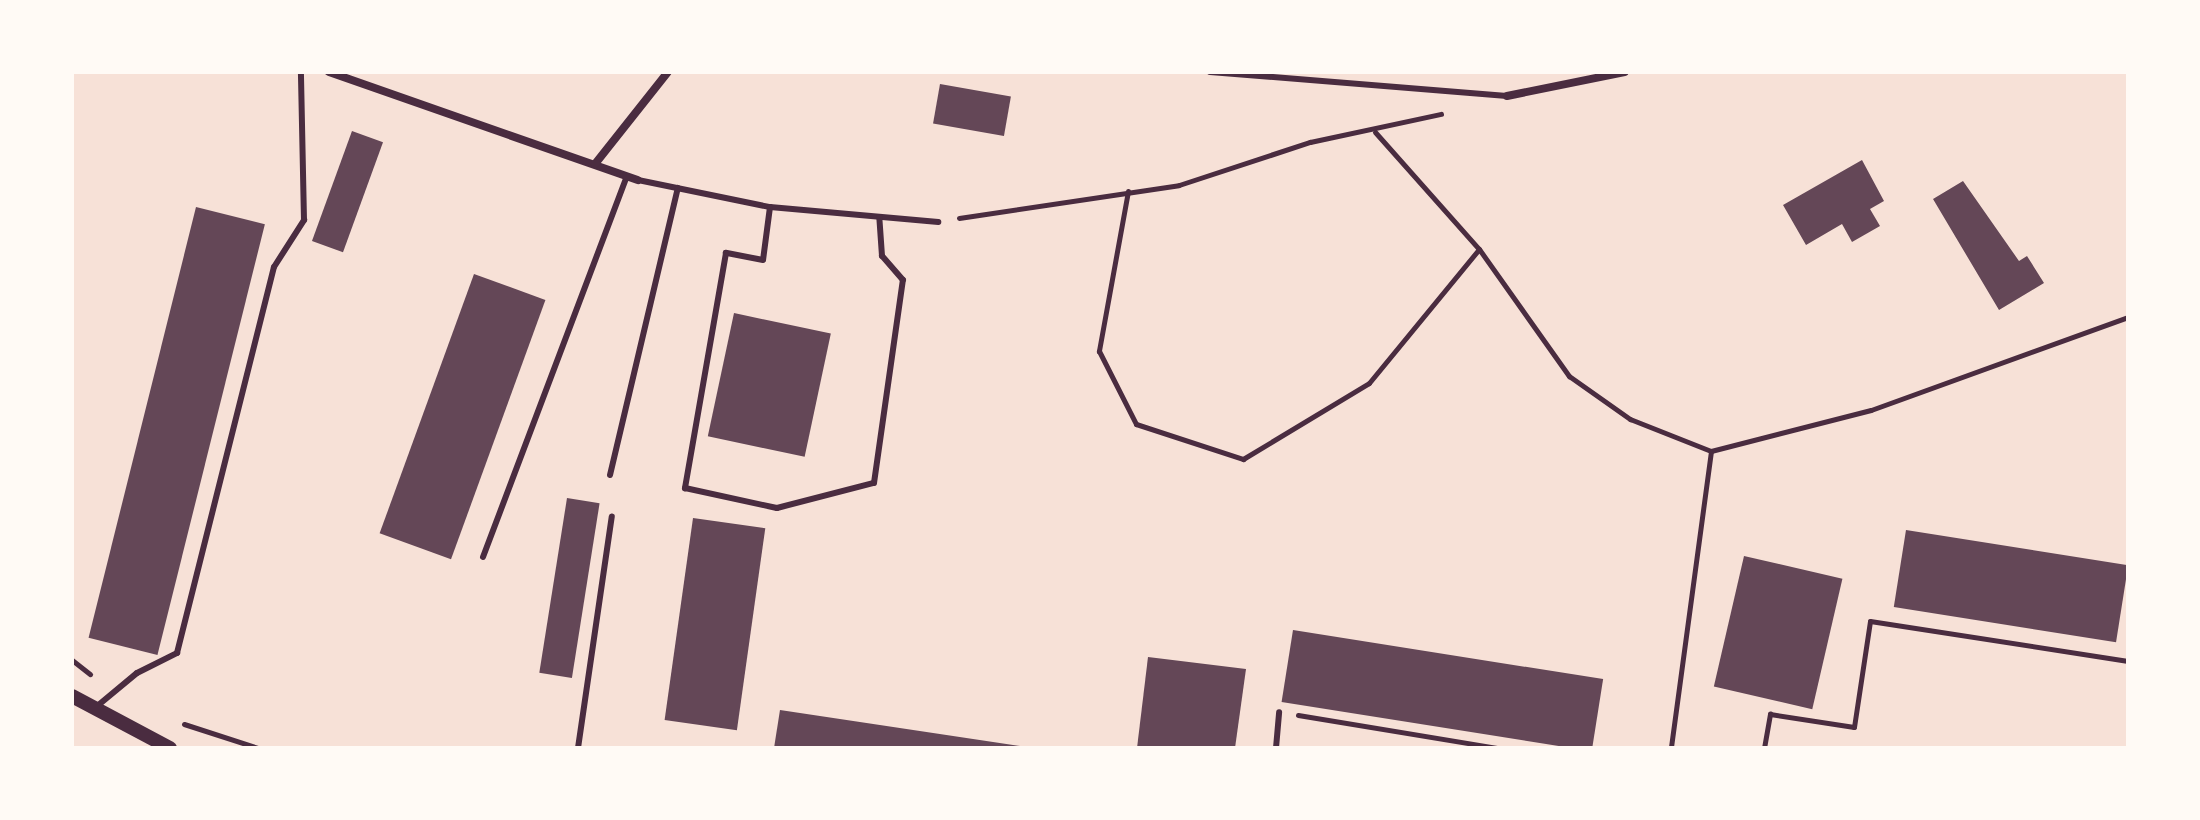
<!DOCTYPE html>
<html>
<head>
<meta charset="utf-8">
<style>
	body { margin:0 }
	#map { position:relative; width:2200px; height:820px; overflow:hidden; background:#f7e1d7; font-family:"Work Sans",sans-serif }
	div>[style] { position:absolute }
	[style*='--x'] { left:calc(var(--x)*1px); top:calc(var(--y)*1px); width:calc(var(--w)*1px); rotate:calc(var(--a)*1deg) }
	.building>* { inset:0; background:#644757; transform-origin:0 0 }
	.path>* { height:5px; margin:-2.5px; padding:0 2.5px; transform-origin:2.5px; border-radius:2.5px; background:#4a2c40 }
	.service>* { height:6px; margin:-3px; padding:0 3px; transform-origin:3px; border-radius:3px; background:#4a2c40 }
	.minor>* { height:8px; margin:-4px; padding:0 4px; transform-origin:4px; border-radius:4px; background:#4a2c40 }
	.tertiary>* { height:14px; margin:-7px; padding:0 7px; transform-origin:7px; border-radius:7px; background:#4a2c40 }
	span { translate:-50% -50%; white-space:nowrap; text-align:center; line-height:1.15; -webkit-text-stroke:8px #fffaf5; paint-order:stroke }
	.frame { position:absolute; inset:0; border:74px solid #fffaf5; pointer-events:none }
</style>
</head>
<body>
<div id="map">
	<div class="building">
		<i style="left:940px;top:84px;width:72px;height:40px;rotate:10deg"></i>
		<i style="left:352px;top:131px;width:33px;height:117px;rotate:20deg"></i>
		<i style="clip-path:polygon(1862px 160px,1884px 201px,1870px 209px,1880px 226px,1852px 242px,1842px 224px,1806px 245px,1783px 205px)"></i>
		<i style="clip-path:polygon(1963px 181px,2019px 261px,2027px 256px,2044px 283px,1999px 310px,1933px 199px)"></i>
		<i style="left:196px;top:207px;width:71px;height:444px;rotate:14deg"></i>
		<i style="left:474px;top:274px;width:76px;height:276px;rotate:20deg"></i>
		<i style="left:734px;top:313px;width:99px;height:126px;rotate:12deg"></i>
		<i style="left:567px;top:498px;width:33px;height:177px;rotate:9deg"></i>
		<i style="left:693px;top:518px;width:73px;height:204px;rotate:8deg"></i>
		<i style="left:1906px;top:530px;width:225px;height:78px;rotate:9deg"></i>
		<i style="left:1744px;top:556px;width:101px;height:134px;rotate:13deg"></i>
		<i style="left:1293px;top:630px;width:314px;height:73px;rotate:9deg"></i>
		<i style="clip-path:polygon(1148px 657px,1246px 669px,1235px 748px,1137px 748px)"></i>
		<i style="clip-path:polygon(780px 710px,1020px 746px,1020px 748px,774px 748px)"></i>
	</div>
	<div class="path">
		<i style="--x:1375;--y:132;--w:157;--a:48.4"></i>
		<i style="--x:1479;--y:249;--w:156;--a:54.7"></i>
		<i style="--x:1569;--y:376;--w:75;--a:35.2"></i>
		<i style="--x:1630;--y:419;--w:87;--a:21.6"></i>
		<i style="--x:1711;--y:451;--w:300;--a:97.7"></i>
		<i style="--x:1128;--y:191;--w:163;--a:100.3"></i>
		<i style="--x:1099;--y:351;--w:82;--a:63.1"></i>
		<i style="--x:1136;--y:424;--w:113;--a:18.1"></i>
		<i style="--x:1243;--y:459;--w:147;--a:-31.1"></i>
		<i style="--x:1369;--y:383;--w:173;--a:-50.6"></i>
		<i style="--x:959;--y:218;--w:222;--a:-8.5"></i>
		<i style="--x:1179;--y:185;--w:138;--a:-18.2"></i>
		<i style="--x:1310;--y:142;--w:134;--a:-12.1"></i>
		<i style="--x:1711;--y:451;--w:165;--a:-14.4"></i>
		<i style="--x:1871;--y:410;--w:273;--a:-19.9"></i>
		<i style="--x:72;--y:660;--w:23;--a:38"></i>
		<i style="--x:1298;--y:715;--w:203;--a:9.4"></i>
		<i style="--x:184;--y:724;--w:78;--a:18"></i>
		<i style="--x:1764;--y:748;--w:35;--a:-80"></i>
		<i style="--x:1770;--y:714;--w:85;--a:8.8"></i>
		<i style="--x:1854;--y:727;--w:107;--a:-81.4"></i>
		<i style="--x:1870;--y:621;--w:261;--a:8.8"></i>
	</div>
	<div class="service">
		<i style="--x:1210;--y:72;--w:298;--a:4.6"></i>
		<i style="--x:638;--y:180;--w:135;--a:11.6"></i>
		<i style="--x:770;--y:207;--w:169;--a:5.1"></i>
		<i style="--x:770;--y:207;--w:53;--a:97.5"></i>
		<i style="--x:763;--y:260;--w:38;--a:-169"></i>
		<i style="--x:726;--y:253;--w:239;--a:99.9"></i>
		<i style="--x:685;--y:488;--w:94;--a:12.3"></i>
		<i style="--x:777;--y:508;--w:100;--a:-14.5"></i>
		<i style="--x:874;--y:483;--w:205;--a:-81.9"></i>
		<i style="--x:903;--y:280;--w:32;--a:-131"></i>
		<i style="--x:882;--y:256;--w:39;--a:-94"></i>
		<i style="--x:610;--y:475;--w:295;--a:-76.7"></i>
		<i style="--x:483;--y:557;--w:407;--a:-69.3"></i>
		<i style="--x:96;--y:707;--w:53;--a:-39.7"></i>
		<i style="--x:137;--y:673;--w:45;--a:-26.6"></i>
		<i style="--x:177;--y:653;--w:398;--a:-75.9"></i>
		<i style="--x:274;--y:267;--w:56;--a:-57.4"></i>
		<i style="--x:304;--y:220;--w:148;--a:-91.2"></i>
		<i style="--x:578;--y:748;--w:234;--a:-81.7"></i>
		<i style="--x:1276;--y:748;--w:36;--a:-85"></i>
	</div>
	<div class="minor">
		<i style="--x:329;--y:72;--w:327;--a:19.3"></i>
		<i style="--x:1507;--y:96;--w:120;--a:-11.5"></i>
		<i style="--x:595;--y:164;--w:117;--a:-51.6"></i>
	</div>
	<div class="tertiary">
		<i style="--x:72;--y:696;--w:111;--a:28"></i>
	</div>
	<div class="frame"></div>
</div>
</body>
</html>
